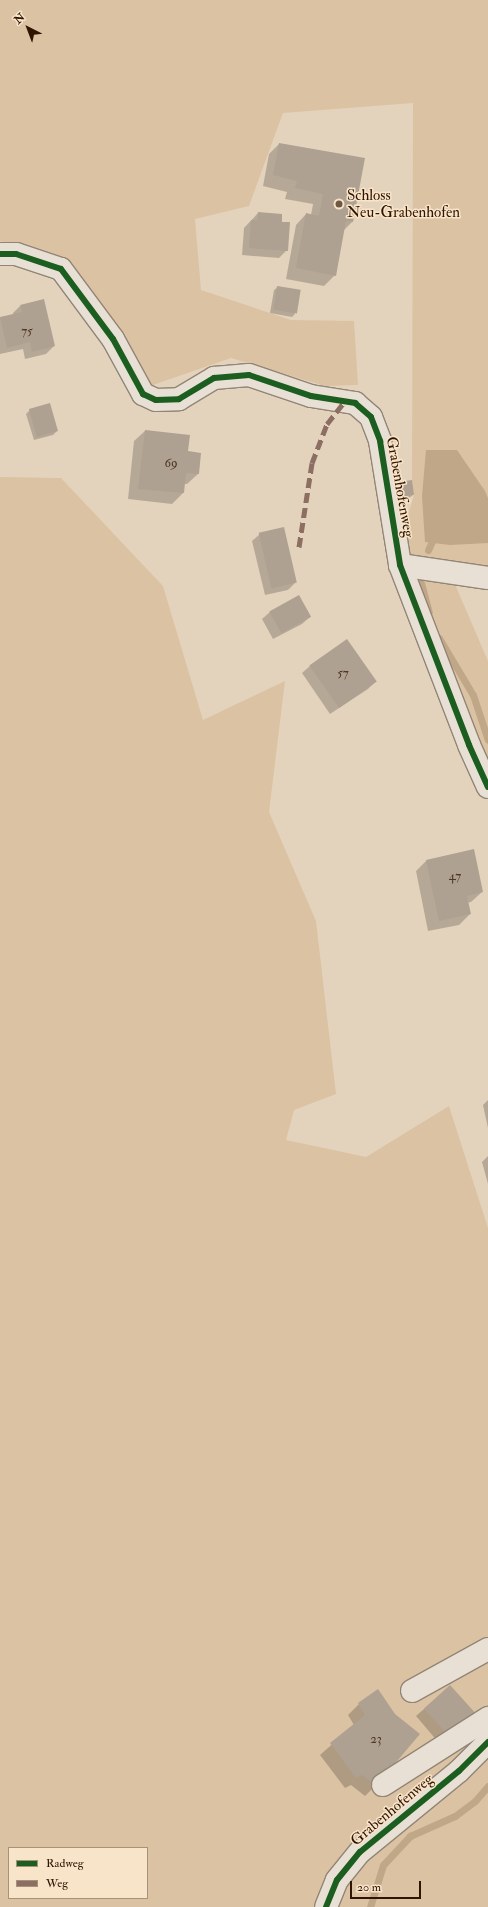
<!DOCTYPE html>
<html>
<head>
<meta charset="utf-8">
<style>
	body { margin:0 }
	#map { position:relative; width:488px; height:1907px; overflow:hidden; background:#e4d3bc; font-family:"IM FELL Double Pica",serif }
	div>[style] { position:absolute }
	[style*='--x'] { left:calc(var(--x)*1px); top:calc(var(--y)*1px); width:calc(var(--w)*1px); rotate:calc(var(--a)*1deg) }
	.green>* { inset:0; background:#dbc2a3 }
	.water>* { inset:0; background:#c0a788 }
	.shadow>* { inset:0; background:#0003 }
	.stream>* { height:7px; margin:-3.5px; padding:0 3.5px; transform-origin:3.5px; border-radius:3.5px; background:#c0a788 }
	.building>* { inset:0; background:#aea191; transform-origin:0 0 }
	.roads { filter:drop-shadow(1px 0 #928576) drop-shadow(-1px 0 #928576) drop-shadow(0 1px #928576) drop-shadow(0 -1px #928576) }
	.minor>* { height:22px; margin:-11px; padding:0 11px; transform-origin:11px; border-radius:11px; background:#e8e0d4 }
	.quiet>* { height:5px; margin-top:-2.5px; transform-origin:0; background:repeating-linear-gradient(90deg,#8d6e63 0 10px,transparent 0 15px) }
	.cycleway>* { height:6px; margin:-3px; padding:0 3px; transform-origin:3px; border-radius:3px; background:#1b5e20 }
	.dots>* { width:11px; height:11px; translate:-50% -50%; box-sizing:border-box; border:2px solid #f8e4c9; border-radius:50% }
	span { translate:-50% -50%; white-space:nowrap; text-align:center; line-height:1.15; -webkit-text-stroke:3px #f8e4c9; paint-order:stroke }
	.number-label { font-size:13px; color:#503724 }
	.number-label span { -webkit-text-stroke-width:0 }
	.poi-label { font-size:15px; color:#301400 }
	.left { translate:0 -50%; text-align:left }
	.street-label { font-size:15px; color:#301400 }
	.legend { position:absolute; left:8px; top:1847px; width:140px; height:52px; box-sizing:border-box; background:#f8e4c9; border:1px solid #a89179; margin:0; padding:5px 7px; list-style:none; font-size:12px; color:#301400 }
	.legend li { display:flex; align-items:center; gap:8px; height:20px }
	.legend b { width:20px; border:1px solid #a89179 }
	.north { position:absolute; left:8px; top:8px; width:40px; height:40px; -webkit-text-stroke:3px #f8e4c9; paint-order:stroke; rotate:318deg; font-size:11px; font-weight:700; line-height:16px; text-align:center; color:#301400 }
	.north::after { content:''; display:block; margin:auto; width:14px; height:18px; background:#301400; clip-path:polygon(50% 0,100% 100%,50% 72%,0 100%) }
	.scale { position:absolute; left:350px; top:1881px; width:71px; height:18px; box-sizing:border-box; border:2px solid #301400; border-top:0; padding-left:5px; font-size:12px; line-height:14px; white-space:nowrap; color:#301400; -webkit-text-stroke:3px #f8e4c9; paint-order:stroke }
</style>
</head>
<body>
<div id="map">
	<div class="green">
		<i style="clip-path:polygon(0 0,488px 0,488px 568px,454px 582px,488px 661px,488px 787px,400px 565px,404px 529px,414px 495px,412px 480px,413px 103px,283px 113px,249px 206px,195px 219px,201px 290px,291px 320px,354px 321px,358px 385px,325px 386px,231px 358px,150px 386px,72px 267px,0 241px)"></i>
		<i style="clip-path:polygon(evenodd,0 477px,61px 478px,163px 586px,203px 720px,285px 681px,269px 812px,316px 921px,336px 1094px,294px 1110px,286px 1140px,366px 1157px,449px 1106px,488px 1228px,488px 1907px,0 1907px,0 477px,9px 1848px,147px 1848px,147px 1898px,9px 1898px,9px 1848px)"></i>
	</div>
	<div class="water">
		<i style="clip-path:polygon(426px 450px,457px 450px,485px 491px,488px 498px,488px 543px,450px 545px,425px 542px,422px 496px)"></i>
	</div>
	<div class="shadow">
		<i style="clip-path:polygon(279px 144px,352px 222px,343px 231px,335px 275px,324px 286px,286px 279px,296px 225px,306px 214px,311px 215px,313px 204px,285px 199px,287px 192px,263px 186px,269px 154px)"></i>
		<i style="clip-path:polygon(258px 213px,281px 223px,287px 250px,279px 258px,242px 255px,244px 228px)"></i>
		<i style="clip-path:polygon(278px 287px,295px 314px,292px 317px,270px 313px,274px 290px)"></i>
		<i style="clip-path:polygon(20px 306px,54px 346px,46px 354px,25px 359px,23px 349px,0 354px,0 318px,13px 315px,13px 313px)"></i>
		<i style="clip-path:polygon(30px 410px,57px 431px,53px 435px,34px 440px,26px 414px)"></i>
		<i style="clip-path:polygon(145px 431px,198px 474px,187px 484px,184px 484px,183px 493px,172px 504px,128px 499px,134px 441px)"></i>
		<i style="clip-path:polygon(399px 484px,413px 495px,409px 498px,397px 500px,395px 487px)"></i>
		<i style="clip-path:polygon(260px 534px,296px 582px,288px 590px,265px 595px,252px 541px)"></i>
		<i style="clip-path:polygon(270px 612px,310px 617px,302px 624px,273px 639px,262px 619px)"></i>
		<i style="clip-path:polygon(310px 666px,375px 682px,368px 689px,330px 714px,302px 673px)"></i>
		<i style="clip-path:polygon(426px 861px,482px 892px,471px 902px,467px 903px,470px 914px,459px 925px,428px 931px,416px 871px)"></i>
		<i style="clip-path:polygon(488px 1100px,488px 1128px,483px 1105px)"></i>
		<i style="clip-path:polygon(488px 1156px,488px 1184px,482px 1162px)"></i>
		<i style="clip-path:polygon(378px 1691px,375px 1786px,365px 1796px,351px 1785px,345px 1788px,320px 1755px,354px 1725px,348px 1715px,359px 1704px)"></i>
		<i style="clip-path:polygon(424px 1709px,473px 1713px,439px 1743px,416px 1716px)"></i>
	</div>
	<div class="stream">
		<i style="--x:428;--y:550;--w:17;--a:-65"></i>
		<i style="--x:421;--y:583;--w:30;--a:75"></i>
		<i style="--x:439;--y:638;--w:66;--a:59.2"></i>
		<i style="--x:473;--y:695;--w:47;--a:71.6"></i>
		<i style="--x:370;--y:1907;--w:44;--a:-72.8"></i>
		<i style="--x:383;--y:1865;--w:40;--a:-47"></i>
		<i style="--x:410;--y:1836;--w:49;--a:-24"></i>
		<i style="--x:455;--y:1816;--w:25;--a:-37"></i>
		<i style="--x:475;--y:1801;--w:20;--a:-49"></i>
	</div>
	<div class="building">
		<i style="clip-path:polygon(279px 143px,365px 158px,353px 222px,346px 221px,336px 276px,296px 268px,306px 213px,319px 216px,323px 194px,295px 188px,297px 181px,273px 175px)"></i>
		<i style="clip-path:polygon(258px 212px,282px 214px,282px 222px,290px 222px,288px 251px,249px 248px,251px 220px,257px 220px)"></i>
		<i style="left:277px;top:286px;width:24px;height:24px;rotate:9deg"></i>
		<i style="clip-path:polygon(44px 299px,55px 346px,32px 352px,30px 342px,7px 348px,0 317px,22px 312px,20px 305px)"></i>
		<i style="left:50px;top:403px;width:29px;height:22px;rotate:74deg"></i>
		<i style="clip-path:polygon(145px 430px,190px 435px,188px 451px,201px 453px,199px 474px,186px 473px,184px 493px,138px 489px)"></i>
		<i style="left:412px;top:480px;width:15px;height:14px;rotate:82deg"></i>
		<i style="left:284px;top:527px;width:57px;height:26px;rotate:77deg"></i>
		<i style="left:299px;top:595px;width:25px;height:34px;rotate:61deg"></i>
		<i style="left:347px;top:639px;width:52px;height:46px;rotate:55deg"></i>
		<i style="clip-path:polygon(474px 849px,483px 892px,467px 896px,471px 914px,439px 921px,426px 860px)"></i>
		<i style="left:450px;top:1685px;width:38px;height:35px;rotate:48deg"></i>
		<i style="clip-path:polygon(378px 1689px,395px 1714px,420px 1734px,376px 1786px,362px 1775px,356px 1778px,330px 1743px,365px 1715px,358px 1703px)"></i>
	</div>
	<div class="roads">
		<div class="minor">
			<i style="--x:0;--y:254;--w:16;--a:0"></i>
			<i style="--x:16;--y:254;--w:47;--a:18.4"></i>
			<i style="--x:61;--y:269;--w:87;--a:53.4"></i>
			<i style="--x:113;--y:339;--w:63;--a:61.4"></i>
			<i style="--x:143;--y:394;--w:14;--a:25"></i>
			<i style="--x:156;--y:400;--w:23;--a:-2"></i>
			<i style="--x:179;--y:399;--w:41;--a:-31"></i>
			<i style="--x:214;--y:378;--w:35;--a:-5"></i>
			<i style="--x:249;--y:375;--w:65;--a:18.7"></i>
			<i style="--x:311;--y:396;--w:45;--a:9"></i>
			<i style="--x:355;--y:403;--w:21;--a:41"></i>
			<i style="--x:371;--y:417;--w:26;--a:69"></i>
			<i style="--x:380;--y:441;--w:126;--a:80.8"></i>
			<i style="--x:400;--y:565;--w:193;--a:69"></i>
			<i style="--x:469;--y:745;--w:46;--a:65.7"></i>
			<i style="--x:400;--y:565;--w:89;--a:8.4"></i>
			<i style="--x:412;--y:1691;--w:87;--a:-28.9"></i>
			<i style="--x:383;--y:1785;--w:125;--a:-32.5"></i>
			<i style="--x:326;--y:1907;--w:29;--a:-68"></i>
			<i style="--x:337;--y:1880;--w:36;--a:-51"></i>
			<i style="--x:360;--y:1852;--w:128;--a:-39.3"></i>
			<i style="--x:459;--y:1771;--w:41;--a:-45"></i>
		</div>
	</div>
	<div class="quiet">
		<i style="--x:299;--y:547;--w:85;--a:-81.2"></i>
		<i style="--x:312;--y:463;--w:42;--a:-69"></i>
		<i style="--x:327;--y:424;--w:29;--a:-52"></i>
	</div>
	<div class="cycleway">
		<i style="--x:0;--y:254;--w:16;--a:0"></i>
		<i style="--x:16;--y:254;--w:47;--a:18.4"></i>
		<i style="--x:61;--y:269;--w:87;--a:53.4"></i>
		<i style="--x:113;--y:339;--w:63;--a:61.4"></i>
		<i style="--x:143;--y:394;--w:14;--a:25"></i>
		<i style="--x:156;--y:400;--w:23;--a:-2"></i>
		<i style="--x:179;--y:399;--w:41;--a:-31"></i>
		<i style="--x:214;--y:378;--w:35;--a:-5"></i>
		<i style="--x:249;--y:375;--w:65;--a:18.7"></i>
		<i style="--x:311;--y:396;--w:45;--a:9"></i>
		<i style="--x:355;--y:403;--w:21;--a:41"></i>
		<i style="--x:371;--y:417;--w:26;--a:69"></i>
		<i style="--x:380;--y:441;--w:126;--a:80.8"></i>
		<i style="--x:400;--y:565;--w:193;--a:69"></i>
		<i style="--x:469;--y:745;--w:46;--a:65.7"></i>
		<i style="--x:326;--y:1907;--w:29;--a:-68"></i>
		<i style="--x:337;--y:1880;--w:36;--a:-51"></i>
		<i style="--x:360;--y:1852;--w:128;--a:-39.3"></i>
		<i style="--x:459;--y:1771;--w:41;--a:-45"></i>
	</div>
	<div class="dots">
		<i style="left:339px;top:204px;background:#6f5742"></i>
	</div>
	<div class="number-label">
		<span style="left:27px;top:331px">75</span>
		<span style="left:171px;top:463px">69</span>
		<span style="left:343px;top:673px">57</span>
		<span style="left:455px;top:876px">47</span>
		<span style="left:376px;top:1739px">23</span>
	</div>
	<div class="poi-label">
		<span class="left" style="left:347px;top:204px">Schloss<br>Neu-Grabenhofen</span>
	</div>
	<div class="street-label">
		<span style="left:400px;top:487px;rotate:80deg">Grabenhofenweg</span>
		<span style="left:392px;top:1810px;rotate:-40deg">Grabenhofenweg</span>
	</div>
	<ul class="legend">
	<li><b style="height:5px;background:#1b5e20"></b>Radweg</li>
	<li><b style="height:5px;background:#8d6e63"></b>Weg</li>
	</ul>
	<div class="north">N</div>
	<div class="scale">20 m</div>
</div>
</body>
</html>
